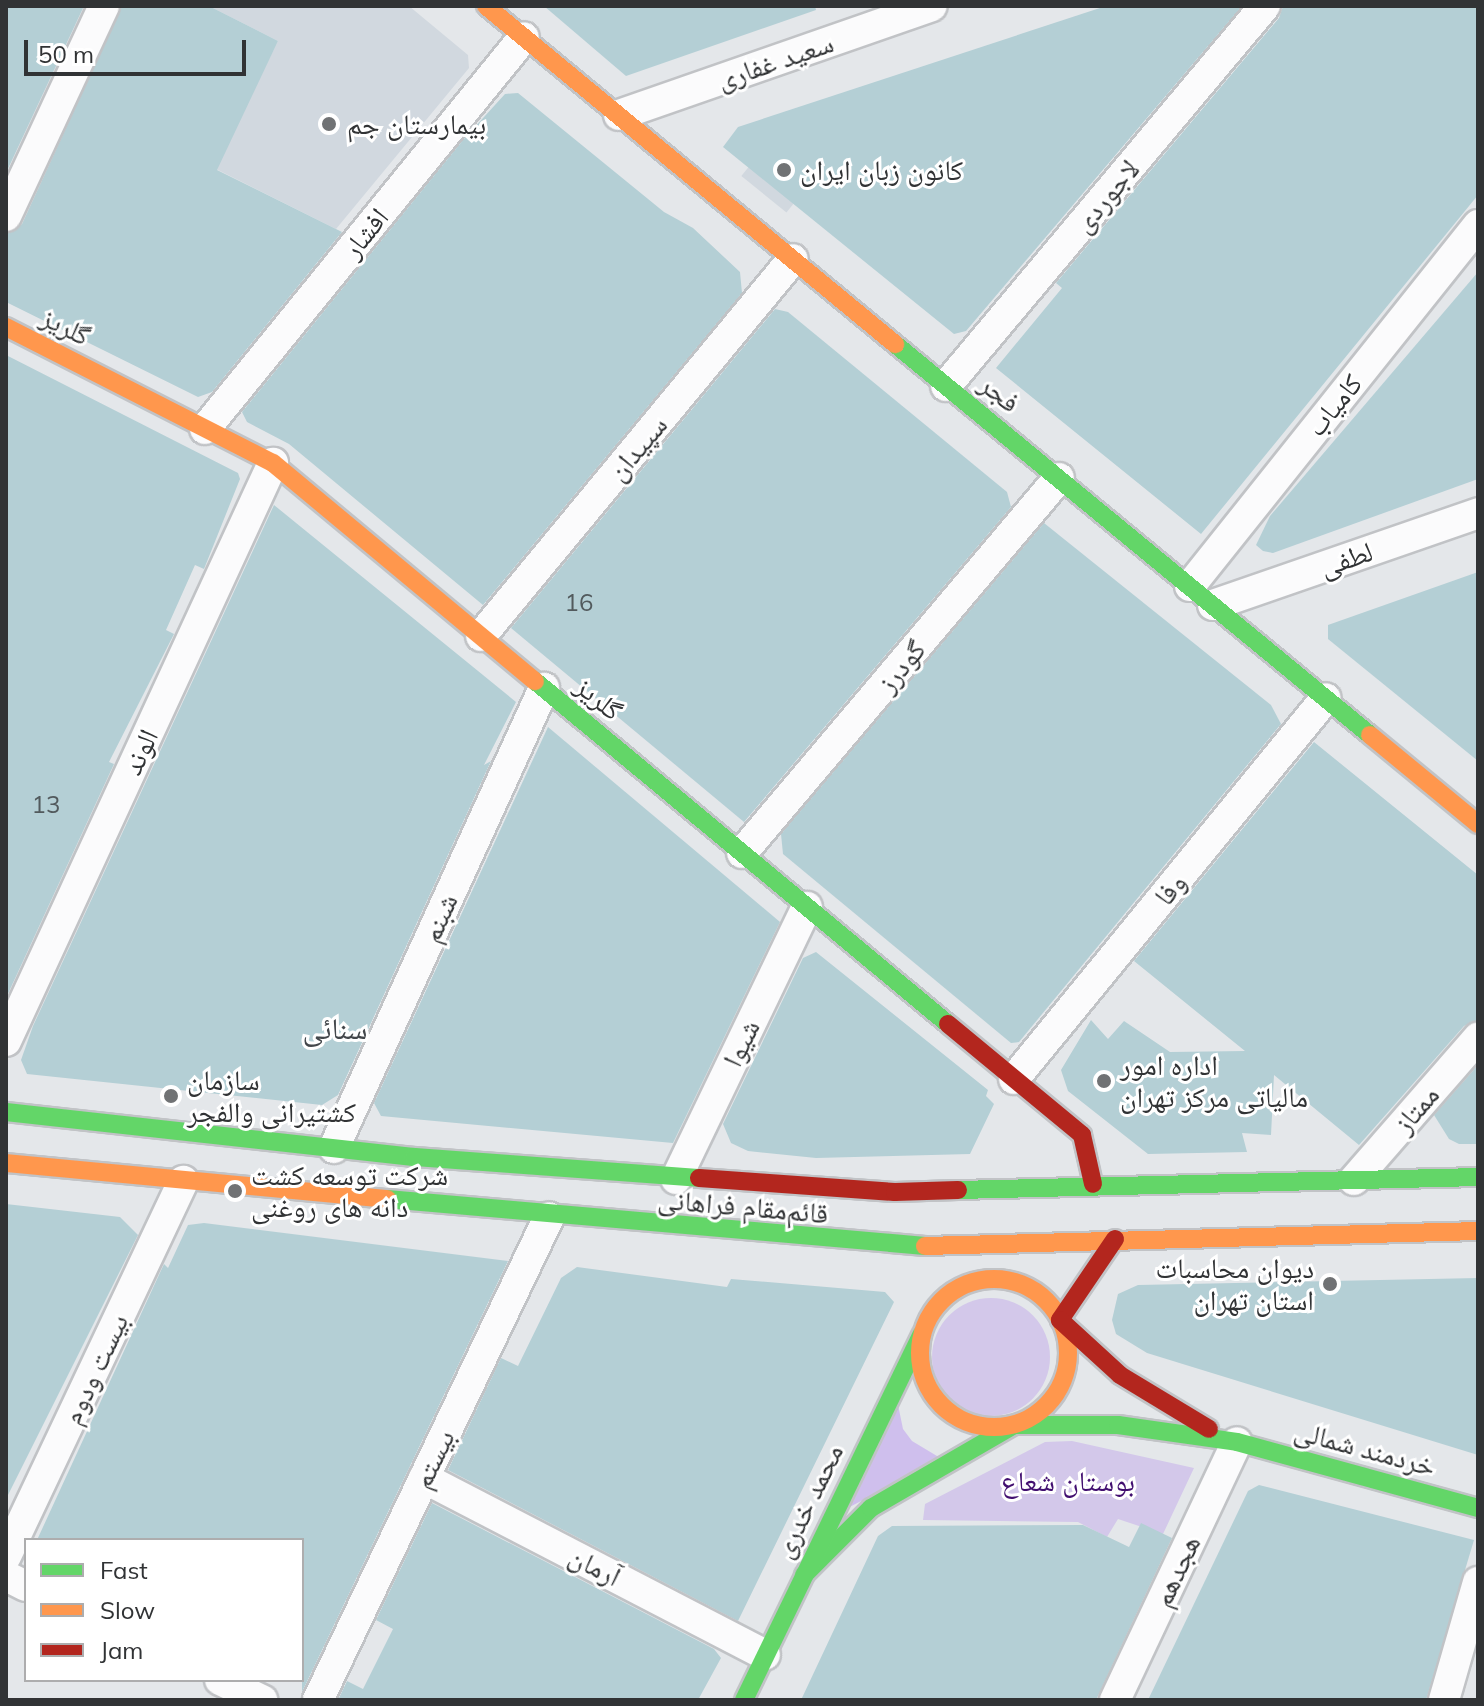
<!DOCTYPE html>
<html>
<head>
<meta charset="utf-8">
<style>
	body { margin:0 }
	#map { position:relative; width:1484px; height:1706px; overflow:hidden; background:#e4e7ea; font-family:Mulish,"Noto Naskh Arabic",sans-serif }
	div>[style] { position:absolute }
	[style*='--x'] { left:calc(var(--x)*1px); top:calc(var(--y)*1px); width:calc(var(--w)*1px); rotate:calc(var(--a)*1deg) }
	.built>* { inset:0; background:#d1d8df; transform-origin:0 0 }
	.green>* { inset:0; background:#d3c8ea }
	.round { border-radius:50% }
	.forest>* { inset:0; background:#cfbfed }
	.building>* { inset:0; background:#b4cfd5 }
	.roads { filter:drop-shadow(2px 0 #c1c3c6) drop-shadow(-2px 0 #c1c3c6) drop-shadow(0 2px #c1c3c6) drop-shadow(0 -2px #c1c3c6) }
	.street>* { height:30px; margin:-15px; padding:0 15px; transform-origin:15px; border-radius:15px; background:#fbfbfc }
	.fast>* { height:18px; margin:-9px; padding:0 9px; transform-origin:9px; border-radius:9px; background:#63d668 }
	.slow>* { height:18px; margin:-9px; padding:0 9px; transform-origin:9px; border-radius:9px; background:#ff974d }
	.slow>.ring { margin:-9px; padding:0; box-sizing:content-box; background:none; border:18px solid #ff974d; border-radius:50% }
	.jam>* { height:18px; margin:-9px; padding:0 9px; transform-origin:9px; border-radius:9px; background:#b3261e }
	.dots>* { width:22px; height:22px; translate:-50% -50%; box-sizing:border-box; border:4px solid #fff; border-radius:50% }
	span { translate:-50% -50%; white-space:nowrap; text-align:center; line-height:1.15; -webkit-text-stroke:6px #fff; paint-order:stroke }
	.number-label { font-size:24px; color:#525a5d }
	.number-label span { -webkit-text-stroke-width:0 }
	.street-label { font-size:28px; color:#313335 }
	.poi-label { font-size:28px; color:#313335 }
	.left { translate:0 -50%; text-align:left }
	.right { translate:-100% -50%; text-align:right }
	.park-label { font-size:28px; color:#420f70 }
	.neighbourhood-label { font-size:30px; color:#43474b }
	.frame { position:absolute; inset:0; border:8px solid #313335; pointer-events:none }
	.legend { position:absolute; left:24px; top:1538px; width:280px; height:144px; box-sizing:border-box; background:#fff; border:2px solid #adadae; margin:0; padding:10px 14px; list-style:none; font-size:24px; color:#313335 }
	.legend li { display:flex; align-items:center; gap:16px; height:40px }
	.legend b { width:40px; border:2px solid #adadae }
	.scale { position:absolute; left:24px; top:40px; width:222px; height:36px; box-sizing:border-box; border:4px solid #313335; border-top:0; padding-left:10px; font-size:24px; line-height:28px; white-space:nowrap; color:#313335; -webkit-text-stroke:6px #fff; paint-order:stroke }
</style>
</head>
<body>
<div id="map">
	<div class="built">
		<i style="clip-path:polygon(209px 6px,409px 6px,468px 55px,469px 68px,336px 229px,214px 168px,278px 41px)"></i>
		<i style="left:781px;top:127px;width:58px;height:63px;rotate:39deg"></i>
	</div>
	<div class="green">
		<i class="round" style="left:932px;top:1298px;width:118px;height:118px"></i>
		<i style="clip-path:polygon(1072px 1441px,1194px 1468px,1163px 1534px,1118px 1519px,1107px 1537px,1078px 1522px,923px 1520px,925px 1504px,1045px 1442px)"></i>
	</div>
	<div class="forest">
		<i style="clip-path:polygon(896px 1395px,903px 1429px,912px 1441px,942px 1459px,840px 1512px)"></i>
	</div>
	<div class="building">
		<i style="clip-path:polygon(6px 6px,84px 6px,6px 173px)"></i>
		<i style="clip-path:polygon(122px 6px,209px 6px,278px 41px,217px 170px,342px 232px,212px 392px,198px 397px,6px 302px,6px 234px,22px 224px)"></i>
		<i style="clip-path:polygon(544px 6px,815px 6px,816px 10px,626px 76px)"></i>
		<i style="clip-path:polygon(1106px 6px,1242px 6px,966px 331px,954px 334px,723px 147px,738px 127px)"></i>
		<i style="clip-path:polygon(1283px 6px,1478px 6px,1478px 195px,1201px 534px,996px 368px,1062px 288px,1056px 283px,1279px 18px)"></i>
		<i style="clip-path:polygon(518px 93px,664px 212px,693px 228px,740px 272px,742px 293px,483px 605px,289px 444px,247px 422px,242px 412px,463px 140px,505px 94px)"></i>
		<i style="clip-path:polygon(1478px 272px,1478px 479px,1273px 553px,1263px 551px,1256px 545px,1270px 516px)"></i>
		<i style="clip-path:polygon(775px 309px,788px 312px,1007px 492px,1011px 507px,744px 822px,511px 628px)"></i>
		<i style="clip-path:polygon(6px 355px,238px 473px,240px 479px,204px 569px,195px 565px,166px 630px,174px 634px,109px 762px,114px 764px,6px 998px)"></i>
		<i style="clip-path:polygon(274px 505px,516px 702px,484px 765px,491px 761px,338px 1095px,322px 1105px,27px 1074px,21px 1060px,33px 1026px)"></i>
		<i style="clip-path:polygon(1044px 523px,1271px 705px,1281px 724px,1019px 1042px,1011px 1043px,783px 854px,781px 834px)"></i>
		<i style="clip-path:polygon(1478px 572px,1478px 761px,1328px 639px,1328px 625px)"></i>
		<i style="clip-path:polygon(548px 727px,780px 922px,673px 1143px,381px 1116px,374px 1103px)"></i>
		<i style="clip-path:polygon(1314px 742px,1478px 875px,1478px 1020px,1464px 1026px,1359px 1145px,1274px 1075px,1271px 1135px,1242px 1133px,1247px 1152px,1148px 1154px,1068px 1091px,1061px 1070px,1091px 1020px,1108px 1039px,1124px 1021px,1170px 1052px,1245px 1051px,1134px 961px)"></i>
		<i style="clip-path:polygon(816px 952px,988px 1090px,986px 1096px,994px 1104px,970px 1154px,816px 1158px,748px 1151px,731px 1143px,723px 1124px,803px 958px)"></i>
		<i style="clip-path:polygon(1478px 1065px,1478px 1144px,1459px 1144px,1449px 1139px,1434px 1115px)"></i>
		<i style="clip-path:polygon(6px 1204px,120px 1217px,138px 1235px,6px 1499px)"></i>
		<i style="clip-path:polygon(204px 1223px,508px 1261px,302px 1692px,302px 1540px,37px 1540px,164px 1264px,168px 1268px,188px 1225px)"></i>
		<i style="clip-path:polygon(577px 1267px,727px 1287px,731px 1279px,885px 1292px,894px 1302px,738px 1621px,448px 1470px,501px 1358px,518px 1366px,561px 1278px)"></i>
		<i style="clip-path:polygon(1478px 1278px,1478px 1455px,1147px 1353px,1116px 1334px,1112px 1320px,1118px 1294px,1138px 1285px)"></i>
		<i style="clip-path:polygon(1259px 1485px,1474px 1540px,1426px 1700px,1148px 1700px,1248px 1491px)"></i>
		<i style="clip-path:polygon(432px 1503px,714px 1649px,721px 1658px,698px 1700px,338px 1700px,347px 1681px,363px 1689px,393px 1629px,376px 1620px)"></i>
		<i style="clip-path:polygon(1141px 1523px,1172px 1538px,1096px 1700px,801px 1700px,878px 1536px,892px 1526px,1083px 1525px,1129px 1547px)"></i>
	</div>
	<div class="roads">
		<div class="street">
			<i style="--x:619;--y:115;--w:331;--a:-19.2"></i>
			<i style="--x:6;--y:216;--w:232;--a:-65"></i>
			<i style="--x:946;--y:386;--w:496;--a:-50"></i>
			<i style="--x:205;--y:429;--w:505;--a:-50.86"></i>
			<i style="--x:1190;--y:586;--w:462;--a:-51.4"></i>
			<i style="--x:1213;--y:605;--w:281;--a:-19.1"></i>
			<i style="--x:481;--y:636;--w:489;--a:-50.4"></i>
			<i style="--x:742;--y:853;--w:491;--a:-49.8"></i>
			<i style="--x:6;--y:1041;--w:637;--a:-65.21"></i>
			<i style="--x:1014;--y:1079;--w:492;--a:-50.7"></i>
			<i style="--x:334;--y:1148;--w:506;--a:-65.46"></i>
			<i style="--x:676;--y:1179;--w:302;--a:-64.3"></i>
			<i style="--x:1354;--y:1180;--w:189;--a:-48.9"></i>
			<i style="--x:424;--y:1478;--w:384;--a:27.4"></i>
			<i style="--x:6;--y:1556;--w:415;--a:-64.7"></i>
			<i style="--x:6;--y:1576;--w:22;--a:27"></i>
			<i style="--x:220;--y:1680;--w:47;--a:25.5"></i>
			<i style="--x:318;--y:1700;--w:535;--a:-64.44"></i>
			<i style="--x:1115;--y:1700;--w:285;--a:-64.7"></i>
			<i style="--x:1444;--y:1700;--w:123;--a:-73.9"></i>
		</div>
		<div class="fast">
			<i style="--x:895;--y:344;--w:615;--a:39.46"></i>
			<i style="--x:535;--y:681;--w:537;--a:39.71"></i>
			<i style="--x:6;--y:1112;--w:410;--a:6.3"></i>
			<i style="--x:414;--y:1157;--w:286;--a:4.2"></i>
			<i style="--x:958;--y:1190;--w:520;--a:-1.43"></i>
			<i style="--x:387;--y:1199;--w:540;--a:4.99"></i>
			<i style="--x:804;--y:1575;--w:95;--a:-45"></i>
			<i style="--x:871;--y:1508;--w:165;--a:-30.1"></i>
			<i style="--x:1014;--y:1425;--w:104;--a:0"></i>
			<i style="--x:1118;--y:1425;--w:120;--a:8.1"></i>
			<i style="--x:1237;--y:1442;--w:250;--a:15.3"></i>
			<i style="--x:744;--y:1700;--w:406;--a:-64.1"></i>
		</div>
		<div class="slow">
			<i style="--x:486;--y:6;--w:531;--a:39.57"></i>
			<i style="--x:6;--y:327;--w:300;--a:27"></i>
			<i style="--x:273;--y:463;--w:341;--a:39.8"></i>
			<i style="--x:1370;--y:735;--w:140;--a:39.5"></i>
			<i style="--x:6;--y:1163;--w:383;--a:5.4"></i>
			<i style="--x:925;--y:1246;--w:553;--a:-1.55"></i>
			<i class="ring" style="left:920px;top:1279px;width:130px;height:130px"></i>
		</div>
		<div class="jam">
			<i style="--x:948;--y:1024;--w:174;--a:39.6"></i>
			<i style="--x:1082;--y:1135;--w:50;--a:77.3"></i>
			<i style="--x:699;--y:1178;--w:196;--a:4.1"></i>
			<i style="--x:895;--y:1192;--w:63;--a:-1.8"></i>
			<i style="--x:1115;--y:1239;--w:98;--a:124.2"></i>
			<i style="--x:1060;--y:1320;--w:81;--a:42.5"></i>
			<i style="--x:1120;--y:1375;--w:104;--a:31.2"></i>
		</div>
	</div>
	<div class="dots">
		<i style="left:329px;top:124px;background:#707274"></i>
		<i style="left:784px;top:170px;background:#707274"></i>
		<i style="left:1104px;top:1081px;background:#707274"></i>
		<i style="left:171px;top:1096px;background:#707274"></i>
		<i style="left:235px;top:1191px;background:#707274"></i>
		<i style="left:1330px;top:1284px;background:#707274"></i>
	</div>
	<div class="number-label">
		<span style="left:579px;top:603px">16</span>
		<span style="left:46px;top:805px">13</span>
	</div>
	<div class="street-label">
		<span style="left:775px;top:61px;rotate:-19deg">سعید غفاری</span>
		<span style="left:1106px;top:196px;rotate:-50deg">لاجوردی</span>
		<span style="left:365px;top:233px;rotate:-51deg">افشار</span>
		<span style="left:66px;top:326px;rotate:27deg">گلریز</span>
		<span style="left:1000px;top:393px;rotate:39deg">فجر</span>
		<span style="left:1334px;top:405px;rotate:-51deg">کامیاب</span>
		<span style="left:637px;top:448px;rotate:-50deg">سپیدان</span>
		<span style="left:1346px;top:559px;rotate:-19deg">لطفی</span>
		<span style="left:901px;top:666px;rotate:-50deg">گودرز</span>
		<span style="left:599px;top:698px;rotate:40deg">گلریز</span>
		<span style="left:140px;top:752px;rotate:-65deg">الوند</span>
		<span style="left:1170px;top:889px;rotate:-51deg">وفا</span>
		<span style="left:439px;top:918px;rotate:-66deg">شبنم</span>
		<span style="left:741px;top:1043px;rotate:-64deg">شیوا</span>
		<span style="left:1416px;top:1109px;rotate:-49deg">ممتاز</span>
		<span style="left:743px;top:1206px;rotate:5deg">قائم‌مقام فراهانی</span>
		<span style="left:95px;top:1369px;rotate:-65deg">بیست ودوم</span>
		<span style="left:1365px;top:1448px;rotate:15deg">خردمند شمالی</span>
		<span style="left:433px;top:1459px;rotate:-64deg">بیستم</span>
		<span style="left:808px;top:1501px;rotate:-64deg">محمد خدری</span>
		<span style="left:595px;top:1566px;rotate:27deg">آرمان</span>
		<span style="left:1176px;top:1571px;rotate:-65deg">هجدهم</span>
	</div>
	<div class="poi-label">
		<span class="left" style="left:347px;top:124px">بیمارستان جم</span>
		<span class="left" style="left:800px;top:170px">کانون زبان ایران</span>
		<span class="left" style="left:1120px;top:1081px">اداره امور<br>مالیاتی مرکز تهران</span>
		<span class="left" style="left:187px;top:1096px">سازمان<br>کشتیرانی والفجر</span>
		<span class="left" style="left:251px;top:1191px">شرکت توسعه کشت<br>دانه های روغنی</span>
		<span class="right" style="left:1314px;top:1284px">دیوان محاسبات<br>استان تهران</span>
	</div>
	<div class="park-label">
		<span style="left:1068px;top:1481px">بوستان شعاع</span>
	</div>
	<div class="neighbourhood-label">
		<span style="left:335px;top:1028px">سنائی</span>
	</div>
	<div class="frame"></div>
	<ul class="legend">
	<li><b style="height:10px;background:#63d668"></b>Fast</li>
	<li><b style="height:10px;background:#ff974d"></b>Slow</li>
	<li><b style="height:10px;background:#b3261e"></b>Jam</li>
	</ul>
	<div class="scale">50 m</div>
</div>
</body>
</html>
